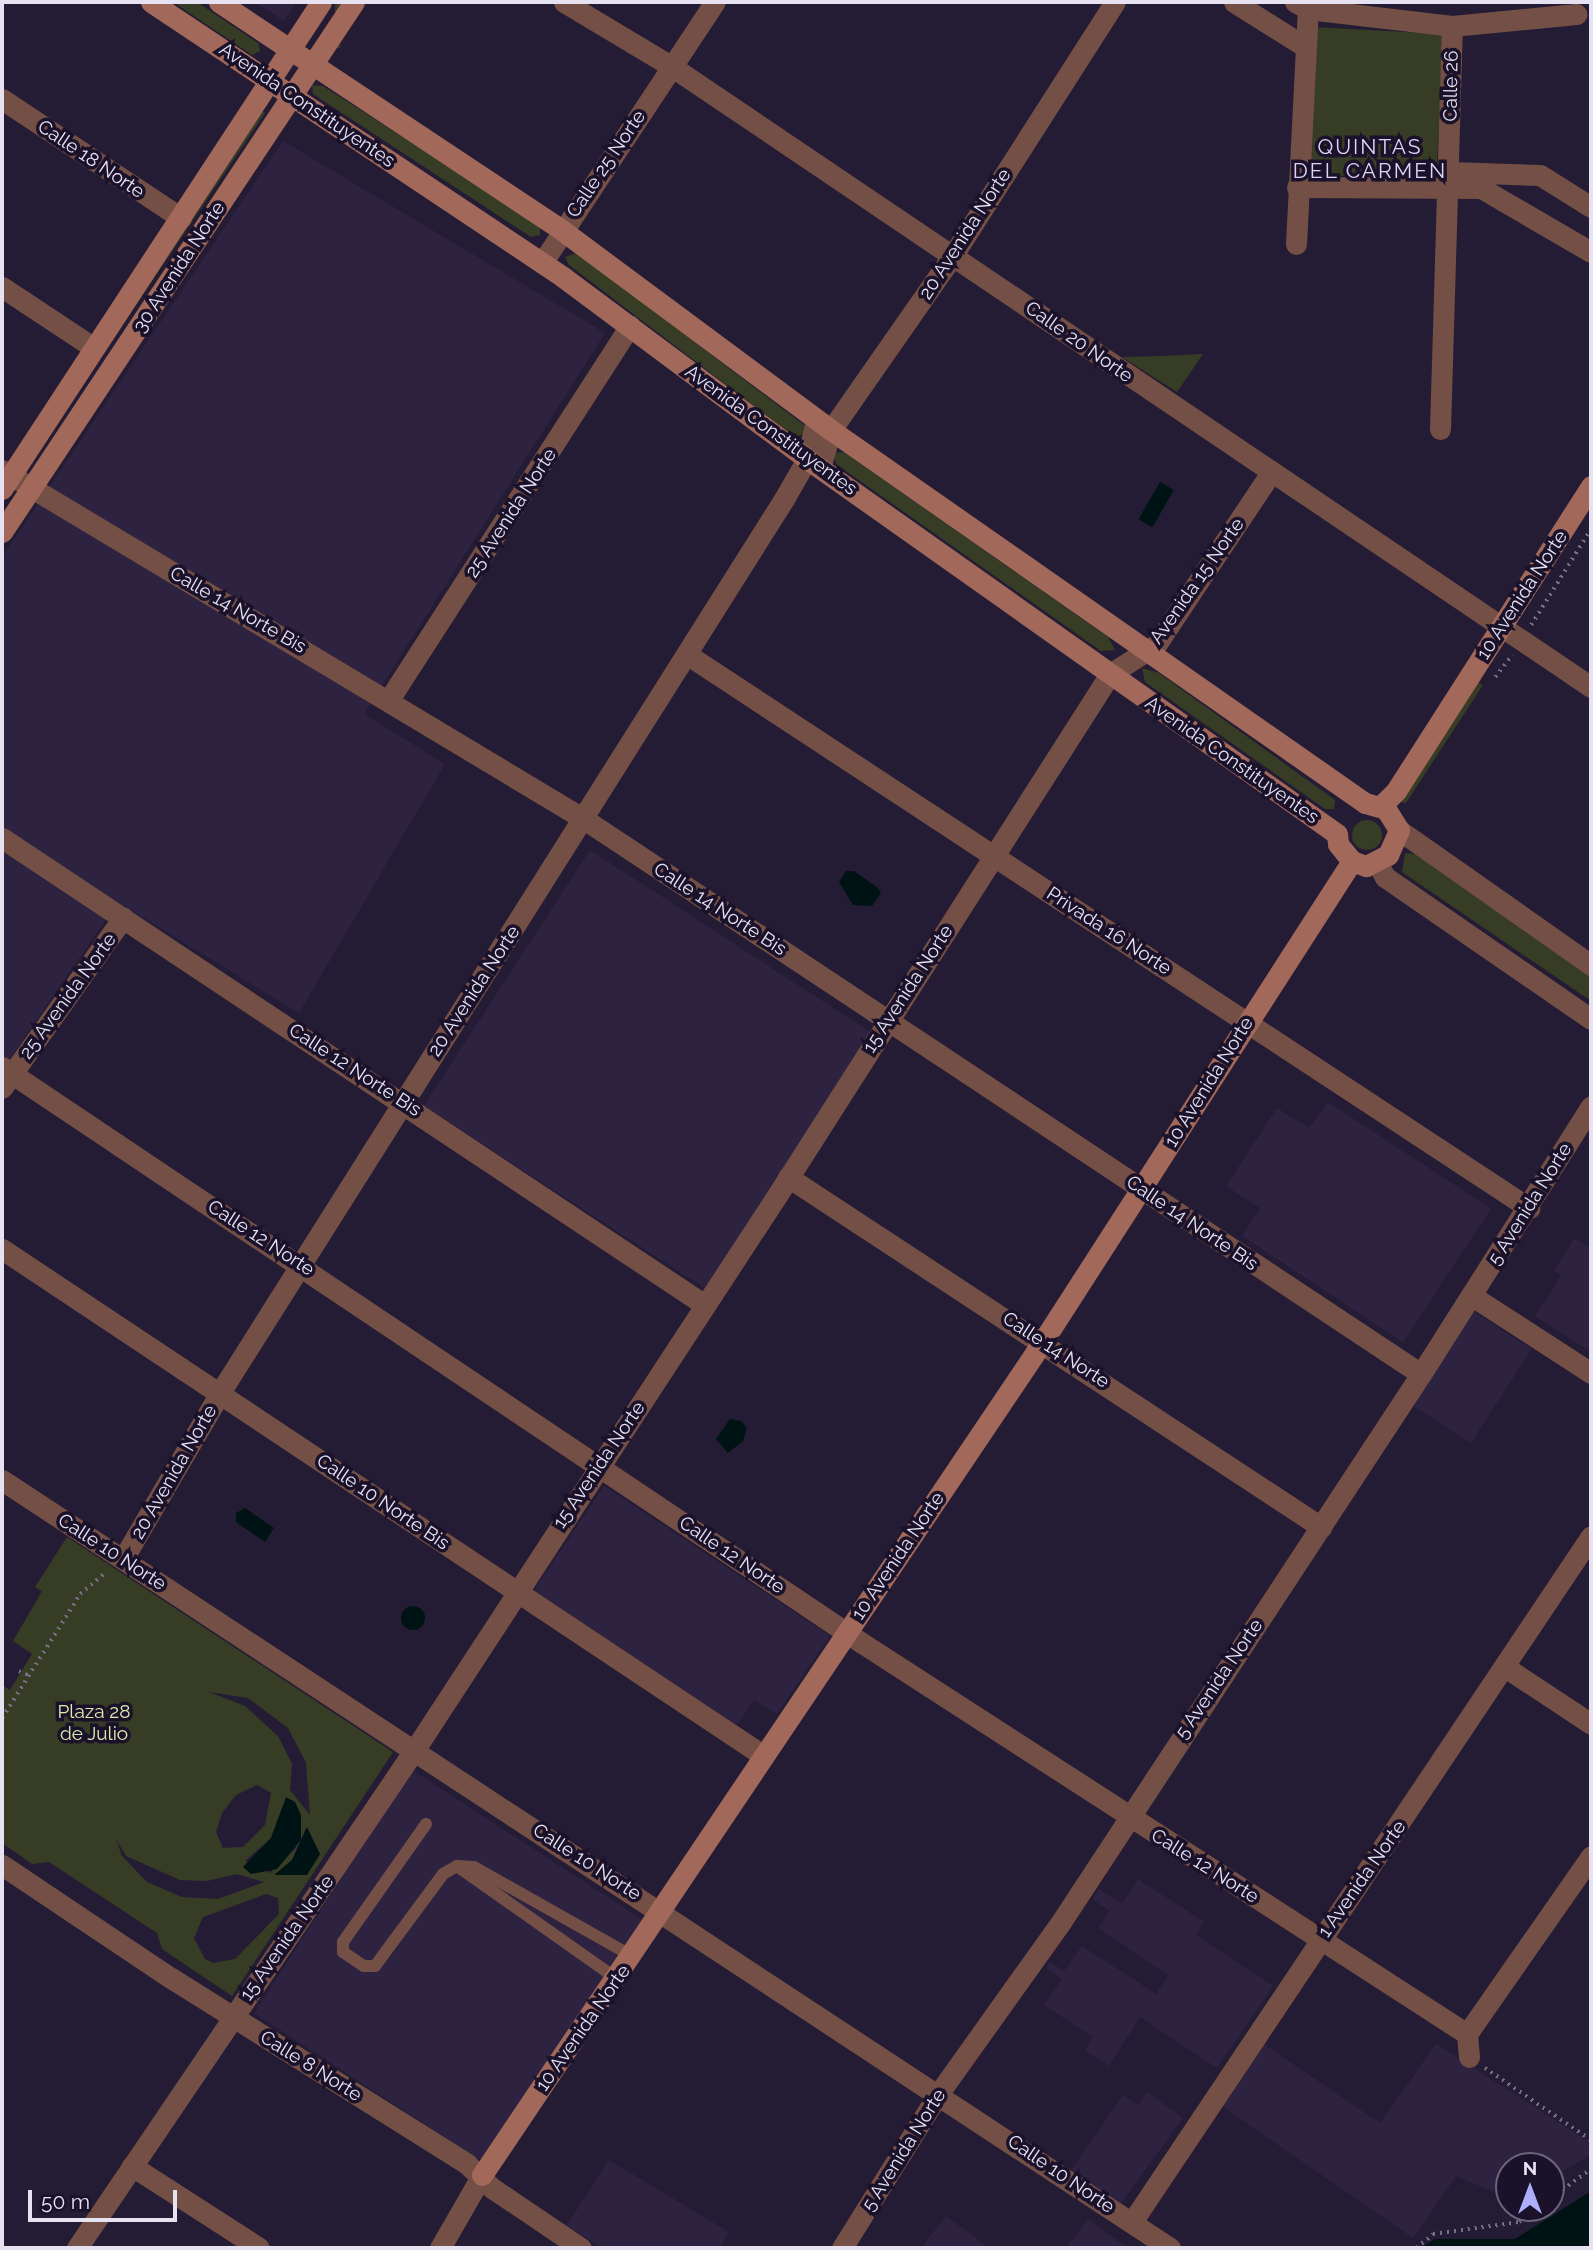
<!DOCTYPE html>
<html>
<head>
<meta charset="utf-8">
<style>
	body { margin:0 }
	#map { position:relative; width:1593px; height:2250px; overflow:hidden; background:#241c34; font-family:Raleway,sans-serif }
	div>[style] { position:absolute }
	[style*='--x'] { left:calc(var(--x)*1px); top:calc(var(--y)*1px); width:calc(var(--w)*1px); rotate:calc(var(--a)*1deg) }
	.built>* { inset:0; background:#2d2341; transform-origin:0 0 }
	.green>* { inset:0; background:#373c25; transform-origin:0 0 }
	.round { border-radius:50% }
	.water>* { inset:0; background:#001314; transform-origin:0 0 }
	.path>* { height:3.5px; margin-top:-1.75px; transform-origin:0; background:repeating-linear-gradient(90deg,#767084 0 2px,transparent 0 7px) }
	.lane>* { height:12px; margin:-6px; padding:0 6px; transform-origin:6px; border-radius:6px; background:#744f46 }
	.street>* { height:21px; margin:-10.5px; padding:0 10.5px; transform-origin:10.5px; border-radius:10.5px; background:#744f46 }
	.secondary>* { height:21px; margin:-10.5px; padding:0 10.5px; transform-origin:10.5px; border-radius:10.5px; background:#a2685a }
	span { translate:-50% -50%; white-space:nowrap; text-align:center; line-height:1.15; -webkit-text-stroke:7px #1a122a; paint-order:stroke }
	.street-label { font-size:19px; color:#e6e2f2 }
	.park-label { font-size:19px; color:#dcebaa }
	.neighbourhood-label { font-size:21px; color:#ded5f6; letter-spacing:2px }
	.frame { position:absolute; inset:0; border:4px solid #e6e2f2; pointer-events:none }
	.north { position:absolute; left:1495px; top:2152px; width:70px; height:70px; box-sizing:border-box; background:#1a122a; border:2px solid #6c657a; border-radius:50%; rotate:0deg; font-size:19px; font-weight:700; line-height:28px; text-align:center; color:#e6e2f2 }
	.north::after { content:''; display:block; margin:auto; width:24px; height:32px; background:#aeaefa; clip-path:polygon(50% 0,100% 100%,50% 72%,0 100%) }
	.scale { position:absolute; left:28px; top:2190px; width:149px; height:32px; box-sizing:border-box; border:4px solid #e6e2f2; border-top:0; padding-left:9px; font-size:21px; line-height:24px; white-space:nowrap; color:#e6e2f2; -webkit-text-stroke:5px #1a122a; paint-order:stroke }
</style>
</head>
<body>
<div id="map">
	<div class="built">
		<i style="clip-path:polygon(255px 2px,296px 2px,284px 21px)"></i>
		<i style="clip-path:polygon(283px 141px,605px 333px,364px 714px,445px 764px,299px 1013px,118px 902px,2px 1070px,2px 557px)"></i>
		<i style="left:590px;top:850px;width:336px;height:305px;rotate:33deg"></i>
		<i style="clip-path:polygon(1328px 1102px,1491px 1209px,1403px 1342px,1242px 1236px,1260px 1208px,1226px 1186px,1277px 1108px,1309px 1128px)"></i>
		<i style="clip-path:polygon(1575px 1238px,1591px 1249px,1591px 1352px,1535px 1316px,1561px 1276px,1554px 1270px)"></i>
		<i style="left:1473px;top:1311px;width:70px;height:112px;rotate:33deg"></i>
		<i style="clip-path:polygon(604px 1486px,830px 1636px,777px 1714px,754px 1700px,737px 1725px,534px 1590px)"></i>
		<i style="left:412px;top:1770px;width:278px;height:290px;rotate:33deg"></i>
		<i style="clip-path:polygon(1138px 1879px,1204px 1922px,1196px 1935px,1273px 1986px,1217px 2068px,1140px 2017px,1109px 2066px,1085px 2050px,1093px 2037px,1044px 2005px,1062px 1979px,1046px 1968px,1050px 1962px,1064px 1971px,1082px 1946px,1156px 1994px,1168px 1975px,1098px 1928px,1110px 1911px,1092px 1899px,1099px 1889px,1122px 1904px)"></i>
		<i style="clip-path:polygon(1262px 2043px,1380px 2123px,1436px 2044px,1591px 2143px,1591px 2154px,1551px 2178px,1551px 2166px,1509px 2166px,1509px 2198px,1456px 2176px,1413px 2238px,1219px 2104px)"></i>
		<i style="clip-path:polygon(1147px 2092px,1183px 2118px,1121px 2203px,1071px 2170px,1123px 2095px,1138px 2105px)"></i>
		<i style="clip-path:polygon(609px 2160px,729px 2232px,720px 2248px,602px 2248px,567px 2225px)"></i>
		<i style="clip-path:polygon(946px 2216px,976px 2238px,989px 2248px,921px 2248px)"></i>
		<i style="clip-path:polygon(1088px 2219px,1128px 2248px,1066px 2248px)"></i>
	</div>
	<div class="green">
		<i style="clip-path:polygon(173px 2px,197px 2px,258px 43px,260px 51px,252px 55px)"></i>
		<i style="left:335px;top:2px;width:5px;height:46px"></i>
		<i style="left:1312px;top:27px;width:132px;height:147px;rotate:3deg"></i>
		<i style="clip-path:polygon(312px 85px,323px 86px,540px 225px,540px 235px,531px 237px,313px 94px)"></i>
		<i style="clip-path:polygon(261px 110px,265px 113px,37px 452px)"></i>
		<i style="clip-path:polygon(577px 253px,804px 425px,804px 434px,795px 437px,569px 265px,565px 257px)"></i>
		<i style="clip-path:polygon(1203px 354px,1177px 392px,1122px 357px,1161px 356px)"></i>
		<i style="clip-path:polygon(844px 452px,1108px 637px,1115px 650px,1101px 651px,836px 464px,833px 453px)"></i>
		<i style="clip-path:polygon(1142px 668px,1159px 673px,1335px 800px,1334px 809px,1325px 809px,1145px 682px)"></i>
		<i style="clip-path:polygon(1478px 682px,1483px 685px,1406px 803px,1401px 802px)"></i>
		<i class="round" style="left:1352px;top:820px;width:30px;height:30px"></i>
		<i style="clip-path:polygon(1405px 853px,1416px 854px,1591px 972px,1591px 1001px,1402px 872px)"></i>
		<i style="clip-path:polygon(evenodd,67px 1537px,393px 1752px,232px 1996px,162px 1949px,157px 1933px,49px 1862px,32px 1864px,2px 1843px,2px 1685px,10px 1690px,32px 1654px,13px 1641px,42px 1591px,35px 1587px,67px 1537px,209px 1692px,248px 1698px,288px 1728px,306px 1763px,310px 1815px,290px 1790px,292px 1764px,278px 1736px,245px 1706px,209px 1692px,67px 1537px,257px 1785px,271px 1793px,265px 1825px,243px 1847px,223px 1848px,216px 1832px,222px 1813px,236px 1795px,257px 1785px,67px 1537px,282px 1808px,296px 1848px,270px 1873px,245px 1861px,271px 1838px,282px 1808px,67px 1537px,306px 1828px,307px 1875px,275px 1875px,292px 1860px,306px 1828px,67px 1537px,116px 1839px,126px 1856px,180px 1880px,207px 1881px,237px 1874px,264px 1882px,218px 1899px,182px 1897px,147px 1882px,122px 1856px,116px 1839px,67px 1537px,266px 1894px,278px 1898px,279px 1914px,235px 1959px,213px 1963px,205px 1959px,194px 1938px,203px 1917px,266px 1894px)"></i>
	</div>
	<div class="water">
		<i style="left:1160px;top:482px;width:16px;height:43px;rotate:30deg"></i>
		<i style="clip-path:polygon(846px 871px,854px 871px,878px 888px,881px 893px,872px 906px,853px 905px,839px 882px)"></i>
		<i style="clip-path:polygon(730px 1419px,741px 1421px,747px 1428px,743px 1441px,728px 1453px,716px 1439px)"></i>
		<i style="clip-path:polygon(245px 1508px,274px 1528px,265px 1542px,236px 1522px,236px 1513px)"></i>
		<i class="round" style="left:401px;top:1606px;width:24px;height:24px"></i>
		<i style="clip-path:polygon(286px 1797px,295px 1802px,301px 1815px,301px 1840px,277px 1869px,251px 1874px,243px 1867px,271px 1838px)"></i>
		<i style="clip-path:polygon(307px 1827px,320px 1854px,307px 1875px,274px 1875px,292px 1860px)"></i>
		<i style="clip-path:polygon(1591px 2191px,1591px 2248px,1421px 2248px,1435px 2239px,1515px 2239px)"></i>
	</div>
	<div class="path">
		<i style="--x:1531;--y:625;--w:113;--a:-58"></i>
		<i style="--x:1495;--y:677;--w:28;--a:-52"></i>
		<i style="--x:19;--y:1671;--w:10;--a:24"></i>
		<i style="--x:2;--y:1718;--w:146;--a:-57.8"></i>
		<i style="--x:80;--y:1594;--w:34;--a:-40"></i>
		<i style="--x:1485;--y:2068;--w:128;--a:34.2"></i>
		<i style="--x:1551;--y:2198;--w:49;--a:-35.9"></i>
		<i style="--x:1416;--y:2248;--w:22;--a:-39"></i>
		<i style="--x:1433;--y:2234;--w:87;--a:-7.9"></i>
		<i style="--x:1519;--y:2222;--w:24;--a:-36"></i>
	</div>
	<div class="lane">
		<i style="--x:426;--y:1824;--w:144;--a:125.1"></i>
		<i style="--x:343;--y:1942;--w:10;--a:90"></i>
		<i style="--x:343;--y:1952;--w:25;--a:34"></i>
		<i style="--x:364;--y:1966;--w:11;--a:0"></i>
		<i style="--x:375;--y:1966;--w:114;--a:-53.5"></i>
		<i style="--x:443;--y:1874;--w:16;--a:-30"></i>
		<i style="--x:457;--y:1866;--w:17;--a:3"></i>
		<i style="--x:474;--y:1867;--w:181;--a:29.4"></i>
		<i style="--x:457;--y:1866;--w:196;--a:35.2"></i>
	</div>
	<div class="street">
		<i style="--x:564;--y:2;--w:125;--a:30.9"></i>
		<i style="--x:671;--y:66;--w:1110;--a:34.02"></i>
		<i style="--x:1234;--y:2;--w:83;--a:32.2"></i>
		<i style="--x:1295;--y:2;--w:15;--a:28"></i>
		<i style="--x:1308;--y:9;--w:145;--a:6.7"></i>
		<i style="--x:1452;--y:26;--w:125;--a:-5.5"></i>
		<i style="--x:2;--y:99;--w:215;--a:33.6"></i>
		<i style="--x:1450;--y:172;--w:90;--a:1.9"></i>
		<i style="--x:1540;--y:175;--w:60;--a:32.1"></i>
		<i style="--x:1297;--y:187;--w:184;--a:0.3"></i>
		<i style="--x:1481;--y:188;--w:127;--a:30.2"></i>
		<i style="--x:1296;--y:244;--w:235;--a:-87.1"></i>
		<i style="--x:542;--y:263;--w:313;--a:-56.5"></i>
		<i style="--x:2;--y:287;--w:110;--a:33.5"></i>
		<i style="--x:1440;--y:429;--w:403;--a:-88.3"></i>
		<i style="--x:820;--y:468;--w:40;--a:-74"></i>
		<i style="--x:831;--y:430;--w:213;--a:-55.1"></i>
		<i style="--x:953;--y:255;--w:300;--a:-57.4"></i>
		<i style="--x:2;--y:470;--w:679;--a:30.95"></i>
		<i style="--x:584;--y:819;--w:1004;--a:33.55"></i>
		<i style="--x:688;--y:655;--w:1007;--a:33.33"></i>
		<i style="--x:390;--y:698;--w:443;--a:-57.2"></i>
		<i style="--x:1399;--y:830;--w:235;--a:35.1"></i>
		<i style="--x:2;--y:838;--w:844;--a:33.6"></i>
		<i style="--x:1378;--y:864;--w:15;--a:62"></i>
		<i style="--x:1385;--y:877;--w:250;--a:34.6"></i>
		<i style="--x:2;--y:1067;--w:1035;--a:33.81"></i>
		<i style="--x:862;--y:1643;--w:720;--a:32.87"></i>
		<i style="--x:1467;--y:2034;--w:23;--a:85"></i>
		<i style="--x:2;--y:1088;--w:209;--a:-54.6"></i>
		<i style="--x:788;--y:1177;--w:638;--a:33.29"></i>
		<i style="--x:2;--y:1249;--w:915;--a:33.64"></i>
		<i style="--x:1472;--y:1296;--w:142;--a:32.9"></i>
		<i style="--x:2;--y:1480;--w:1398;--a:33.33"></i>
		<i style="--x:123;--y:1559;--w:194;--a:-59.7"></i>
		<i style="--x:221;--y:1391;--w:1055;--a:-57.74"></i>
		<i style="--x:784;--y:499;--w:46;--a:-60.1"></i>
		<i style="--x:807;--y:459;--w:40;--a:-77"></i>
		<i style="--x:1505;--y:1667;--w:103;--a:33.5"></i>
		<i style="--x:2;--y:1865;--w:203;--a:33.8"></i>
		<i style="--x:171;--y:1978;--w:350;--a:32.1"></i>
		<i style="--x:467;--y:2164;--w:35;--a:44"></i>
		<i style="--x:492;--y:2188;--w:107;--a:34"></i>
		<i style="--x:1467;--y:2034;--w:217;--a:-55.1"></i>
		<i style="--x:132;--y:2166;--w:151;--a:32.8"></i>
		<i style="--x:1132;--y:2222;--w:825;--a:-56.21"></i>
		<i style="--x:77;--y:2248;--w:610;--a:-55.89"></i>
		<i style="--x:419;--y:1743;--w:656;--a:-56.82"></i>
		<i style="--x:778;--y:1194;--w:617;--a:-57.44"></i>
		<i style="--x:1110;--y:674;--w:54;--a:-32.2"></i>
		<i style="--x:1156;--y:645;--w:206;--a:-56.3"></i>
		<i style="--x:440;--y:2248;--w:84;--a:-60.1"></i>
		<i style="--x:842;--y:2248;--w:183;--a:-58"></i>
		<i style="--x:939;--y:2093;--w:210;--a:-54.5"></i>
		<i style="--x:1061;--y:1922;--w:656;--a:-56.7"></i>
		<i style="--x:1421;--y:1374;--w:317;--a:-57.6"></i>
	</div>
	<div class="secondary">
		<i style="--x:151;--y:2;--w:495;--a:33.7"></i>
		<i style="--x:563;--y:277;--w:304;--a:36.7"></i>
		<i style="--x:807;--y:459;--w:649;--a:35.28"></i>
		<i style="--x:1337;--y:834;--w:10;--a:84"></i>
		<i style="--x:1338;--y:844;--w:22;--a:51"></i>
		<i style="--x:1352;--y:861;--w:15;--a:20"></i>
		<i style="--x:1366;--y:866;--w:25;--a:-27"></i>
		<i style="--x:1388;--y:855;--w:27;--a:-66"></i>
		<i style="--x:1399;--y:830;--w:25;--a:-122"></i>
		<i style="--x:1386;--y:809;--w:22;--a:-164"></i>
		<i style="--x:1365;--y:803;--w:651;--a:-145.07"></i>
		<i style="--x:831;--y:430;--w:335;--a:-143.4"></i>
		<i style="--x:562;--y:230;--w:412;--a:-146.4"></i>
		<i style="--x:2;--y:489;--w:582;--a:-56.77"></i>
		<i style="--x:2;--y:532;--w:636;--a:-56.41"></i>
		<i style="--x:1381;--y:806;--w:21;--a:-45"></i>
		<i style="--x:1396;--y:791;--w:362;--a:-57.4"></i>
		<i style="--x:482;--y:2175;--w:1005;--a:-56.07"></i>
		<i style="--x:1043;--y:1341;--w:571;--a:-57.23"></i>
	</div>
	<div class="street-label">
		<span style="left:1451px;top:86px;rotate:-89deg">Calle 26</span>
		<span style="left:307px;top:105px;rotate:34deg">Avenida Constituyentes</span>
		<span style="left:91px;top:159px;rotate:34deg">Calle 18 Norte</span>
		<span style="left:606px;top:164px;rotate:-56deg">Calle 25 Norte</span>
		<span style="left:965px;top:234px;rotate:-57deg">20 Avenida Norte</span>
		<span style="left:179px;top:267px;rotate:-57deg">30 Avenida Norte</span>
		<span style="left:1079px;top:342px;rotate:35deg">Calle 20 Norte</span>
		<span style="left:771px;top:430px;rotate:36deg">Avenida Constituyentes</span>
		<span style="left:511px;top:513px;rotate:-57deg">25 Avenida Norte</span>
		<span style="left:1197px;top:581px;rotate:-55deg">Avenida 15 Norte</span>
		<span style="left:1522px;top:595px;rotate:-57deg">10 Avenida Norte</span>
		<span style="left:238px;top:610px;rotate:30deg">Calle 14 Norte Bis</span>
		<span style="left:1232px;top:760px;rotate:35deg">Avenida Constituyentes</span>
		<span style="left:720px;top:909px;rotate:33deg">Calle 14 Norte Bis</span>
		<span style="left:1109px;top:931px;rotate:33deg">Privada 16 Norte</span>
		<span style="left:908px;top:989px;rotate:-57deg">15 Avenida Norte</span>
		<span style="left:474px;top:991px;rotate:-57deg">20 Avenida Norte</span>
		<span style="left:68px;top:996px;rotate:-54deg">25 Avenida Norte</span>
		<span style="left:355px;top:1070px;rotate:33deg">Calle 12 Norte Bis</span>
		<span style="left:1209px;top:1082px;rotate:-58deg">10 Avenida Norte</span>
		<span style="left:1530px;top:1204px;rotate:-58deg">5 Avenida Norte</span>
		<span style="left:1192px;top:1223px;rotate:34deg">Calle 14 Norte Bis</span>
		<span style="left:261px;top:1238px;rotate:33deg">Calle 12 Norte</span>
		<span style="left:1056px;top:1350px;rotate:33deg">Calle 14 Norte</span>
		<span style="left:599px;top:1465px;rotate:-56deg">15 Avenida Norte</span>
		<span style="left:174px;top:1472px;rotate:-60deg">20 Avenida Norte</span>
		<span style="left:383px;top:1502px;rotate:34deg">Calle 10 Norte Bis</span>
		<span style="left:112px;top:1552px;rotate:33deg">Calle 10 Norte</span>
		<span style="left:732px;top:1555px;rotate:34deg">Calle 12 Norte</span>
		<span style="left:898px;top:1556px;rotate:-56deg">10 Avenida Norte</span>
		<span style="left:1219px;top:1679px;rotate:-56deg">5 Avenida Norte</span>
		<span style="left:587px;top:1862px;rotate:33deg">Calle 10 Norte</span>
		<span style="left:1205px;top:1866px;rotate:32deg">Calle 12 Norte</span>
		<span style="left:1362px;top:1879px;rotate:-55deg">1 Avenida Norte</span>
		<span style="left:287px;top:1938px;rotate:-55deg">15 Avenida Norte</span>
		<span style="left:583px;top:2028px;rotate:-55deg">10 Avenida Norte</span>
		<span style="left:311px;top:2066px;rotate:32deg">Calle 8 Norte</span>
		<span style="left:904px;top:2150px;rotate:-58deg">5 Avenida Norte</span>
		<span style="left:1061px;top:2174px;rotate:34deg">Calle 10 Norte</span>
	</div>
	<div class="park-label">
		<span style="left:94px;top:1723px">Plaza 28<br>de Julio</span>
	</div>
	<div class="neighbourhood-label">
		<span style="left:1370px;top:159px">QUINTAS<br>DEL CARMEN</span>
	</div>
	<div class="frame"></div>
	<div class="north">N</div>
	<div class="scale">50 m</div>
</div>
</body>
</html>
